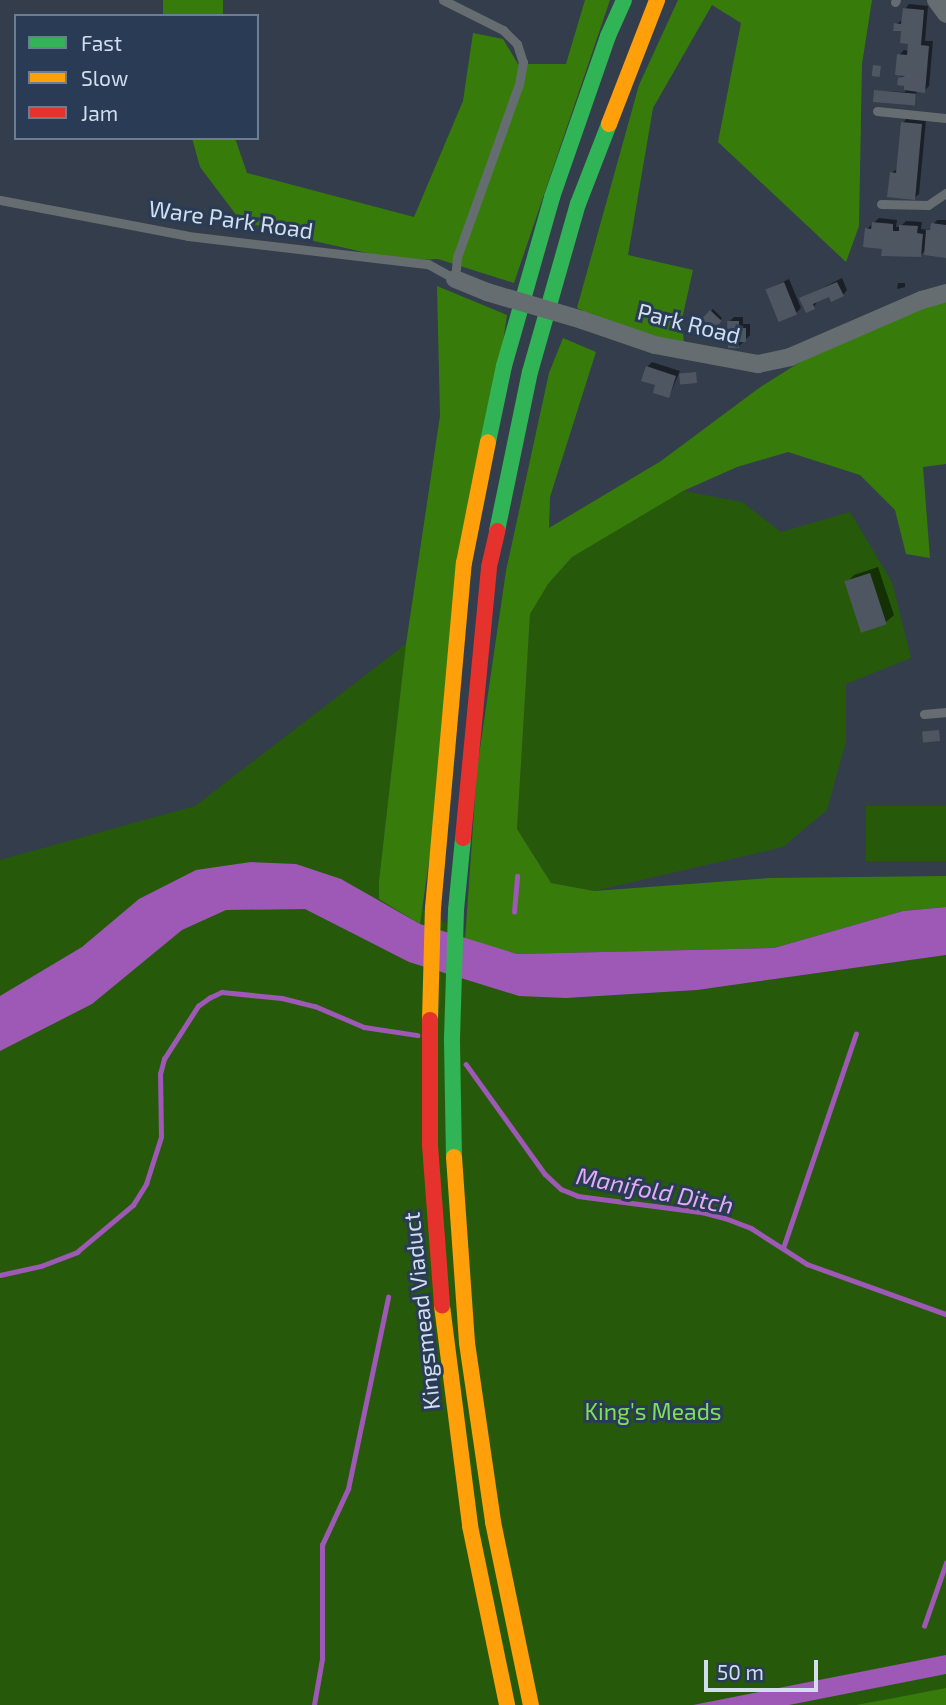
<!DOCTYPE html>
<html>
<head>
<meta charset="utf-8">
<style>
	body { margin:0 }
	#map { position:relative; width:946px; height:1705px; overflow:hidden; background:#343d4b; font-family:"Exo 2",sans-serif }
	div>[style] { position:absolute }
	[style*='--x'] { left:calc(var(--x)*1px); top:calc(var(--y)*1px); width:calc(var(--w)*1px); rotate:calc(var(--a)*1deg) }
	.green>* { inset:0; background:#265a0a; transform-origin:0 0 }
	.forest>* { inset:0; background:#377c0b; transform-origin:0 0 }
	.water>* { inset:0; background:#9e58b6 }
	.shadow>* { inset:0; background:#0007; transform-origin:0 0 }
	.stream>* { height:4.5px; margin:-2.25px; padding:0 2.25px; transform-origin:2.25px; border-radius:2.25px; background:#9e58b6 }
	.building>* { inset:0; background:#4e5661; transform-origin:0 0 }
	.lane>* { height:9px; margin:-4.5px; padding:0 4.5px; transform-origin:4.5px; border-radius:4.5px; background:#666d70 }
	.street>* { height:18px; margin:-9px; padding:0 9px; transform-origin:9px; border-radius:9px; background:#666d70 }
	.fast>* { height:16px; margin:-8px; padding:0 8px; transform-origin:8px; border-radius:8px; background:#30b455 }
	.slow>* { height:16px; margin:-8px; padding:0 8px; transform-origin:8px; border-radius:8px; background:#ff9f0a }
	.jam>* { height:16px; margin:-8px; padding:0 8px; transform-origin:8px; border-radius:8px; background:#e5322d }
	.street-bridge>* { height:18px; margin:-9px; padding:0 9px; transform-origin:9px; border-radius:9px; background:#666d70 }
	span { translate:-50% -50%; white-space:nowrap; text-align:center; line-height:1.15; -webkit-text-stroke:6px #2a3c55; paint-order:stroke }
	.street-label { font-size:23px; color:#d2deee }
	.park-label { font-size:23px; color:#7fe055 }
	.water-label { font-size:24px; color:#e4acf7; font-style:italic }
	.legend { position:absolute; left:14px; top:14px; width:245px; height:126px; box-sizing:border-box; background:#2a3c55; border:2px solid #6d7d92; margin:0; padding:9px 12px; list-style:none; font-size:21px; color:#d2deee }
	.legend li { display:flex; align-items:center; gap:14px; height:35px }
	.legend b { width:35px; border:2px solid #6d7d92 }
	.scale { position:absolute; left:704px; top:1660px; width:114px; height:32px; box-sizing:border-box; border:4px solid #d2deee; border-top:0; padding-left:9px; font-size:21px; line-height:24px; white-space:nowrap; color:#d2deee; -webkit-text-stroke:5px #2a3c55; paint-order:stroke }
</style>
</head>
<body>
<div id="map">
	<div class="green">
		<i style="clip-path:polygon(683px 491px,742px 502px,781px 532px,850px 512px,892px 582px,911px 658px,846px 684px,846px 742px,827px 810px,783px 847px,594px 891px,551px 883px,517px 829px,530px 613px,548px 584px,572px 557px,639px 508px)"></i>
		<i style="clip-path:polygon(406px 644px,379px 881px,566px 998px,697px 990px,946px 955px,946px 1705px,0 1705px,0 860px,195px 806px)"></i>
		<i style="left:946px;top:806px;width:55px;height:80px;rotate:90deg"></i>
	</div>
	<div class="forest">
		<i style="left:163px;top:0;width:60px;height:16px"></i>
		<i style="clip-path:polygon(585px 0,610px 0,514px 283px,438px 259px,403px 261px,292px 236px,240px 220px,200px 167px,192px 138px,235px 138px,247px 173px,414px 217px,463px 101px,473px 33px,503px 39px,518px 64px,566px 64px)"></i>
		<i style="clip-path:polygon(678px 0,872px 0,862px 64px,859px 226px,846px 262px,718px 142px,741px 23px,712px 5px,653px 108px,628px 255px,693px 270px,682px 319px,684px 345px,635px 334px,577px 308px,639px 85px)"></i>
		<i style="clip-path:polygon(437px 286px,507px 315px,420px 924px,379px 899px,379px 881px,406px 644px,440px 416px)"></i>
		<i style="clip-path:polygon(946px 297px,946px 464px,923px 467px,930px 558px,906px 554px,895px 510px,860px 475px,788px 452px,737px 467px,683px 491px,572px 557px,548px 584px,530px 614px,517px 829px,551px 883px,594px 891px,770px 878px,946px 876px,946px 907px,903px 911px,774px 948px,517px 954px,465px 940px,477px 769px,506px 571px,549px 373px,563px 338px,596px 352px,550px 497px,549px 528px,661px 461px,759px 388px,805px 359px)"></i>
		<i style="clip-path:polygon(946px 1688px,946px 1705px,856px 1705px,889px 1699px)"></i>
	</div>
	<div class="water">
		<i style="clip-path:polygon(251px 862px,296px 864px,341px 879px,420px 924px,517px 954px,774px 948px,903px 911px,946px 907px,946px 955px,697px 990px,566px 998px,519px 996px,409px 962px,305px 909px,226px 910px,182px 930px,92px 1004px,0 1051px,0 996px,82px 947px,139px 899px,196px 870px)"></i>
		<i style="clip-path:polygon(946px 1655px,946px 1674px,789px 1705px,693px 1705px)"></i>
	</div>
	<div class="shadow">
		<i style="clip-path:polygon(909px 4px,928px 6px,925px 41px,933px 41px,929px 86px,924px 91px,917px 90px,914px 104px,876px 91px,905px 92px,906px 84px,899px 79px,904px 74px,899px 55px,904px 50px,909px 51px,910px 42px,896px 24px,904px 19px,905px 9px)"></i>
		<i style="clip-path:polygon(907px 118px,926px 120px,919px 194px,914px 198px,891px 173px,899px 168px,903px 123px)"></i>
		<i style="clip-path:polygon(879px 218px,897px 220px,896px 227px,900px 227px,906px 221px,922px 222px,921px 229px,929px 230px,937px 220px,946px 220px,946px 256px,926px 249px,920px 256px,884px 247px,867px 229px)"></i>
		<i style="clip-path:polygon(842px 278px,847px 290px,843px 295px,830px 295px,818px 300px,814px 307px,801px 299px)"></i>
		<i style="clip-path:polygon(789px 279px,801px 308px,796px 313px,767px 290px)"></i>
		<i style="clip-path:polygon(898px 283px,905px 283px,905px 287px,897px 289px)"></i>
		<i style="left:713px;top:309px;width:13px;height:13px;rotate:45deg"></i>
		<i style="clip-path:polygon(734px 317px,743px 317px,743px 324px,750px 324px,750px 335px,738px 347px,729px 322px)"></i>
		<i style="clip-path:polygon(652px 362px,680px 371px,669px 396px,647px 367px)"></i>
		<i style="clip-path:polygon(878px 567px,894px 615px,886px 622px,847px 582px,854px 575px)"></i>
	</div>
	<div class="stream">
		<i style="--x:514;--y:912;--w:36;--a:-85"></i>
		<i style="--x:466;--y:1064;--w:135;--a:54.3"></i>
		<i style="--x:545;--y:1174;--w:22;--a:43"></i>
		<i style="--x:561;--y:1189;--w:18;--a:22"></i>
		<i style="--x:578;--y:1196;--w:125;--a:7.4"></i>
		<i style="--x:702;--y:1212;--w:24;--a:15"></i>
		<i style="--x:725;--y:1218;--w:28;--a:21"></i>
		<i style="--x:751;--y:1228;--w:67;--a:32.7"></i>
		<i style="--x:807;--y:1264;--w:148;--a:19.8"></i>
		<i style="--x:783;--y:1248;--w:226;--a:-71.2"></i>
		<i style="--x:0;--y:1275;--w:42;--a:-12.4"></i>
		<i style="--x:41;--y:1266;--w:39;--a:-21"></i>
		<i style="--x:77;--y:1252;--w:73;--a:-40"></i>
		<i style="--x:133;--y:1205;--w:25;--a:-58"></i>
		<i style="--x:146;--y:1184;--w:49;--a:-72.3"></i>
		<i style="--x:161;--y:1137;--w:63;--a:-90.9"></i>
		<i style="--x:160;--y:1074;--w:16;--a:-75"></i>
		<i style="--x:164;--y:1059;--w:63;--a:-57.3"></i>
		<i style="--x:198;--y:1006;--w:14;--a:-36"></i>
		<i style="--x:209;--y:998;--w:14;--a:-25"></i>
		<i style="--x:222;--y:992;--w:60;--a:5.7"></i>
		<i style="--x:282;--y:998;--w:34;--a:14"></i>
		<i style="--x:315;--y:1006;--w:53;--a:23.2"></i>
		<i style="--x:364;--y:1027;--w:54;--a:8.6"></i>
		<i style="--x:924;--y:1626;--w:67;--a:-70.8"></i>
		<i style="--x:314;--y:1705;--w:47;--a:-80.1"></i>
		<i style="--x:322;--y:1659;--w:114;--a:-90"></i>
		<i style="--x:322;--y:1545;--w:62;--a:-65.1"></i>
		<i style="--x:348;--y:1489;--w:196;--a:-78.2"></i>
	</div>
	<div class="building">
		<i style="clip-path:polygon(903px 8px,924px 10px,921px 45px,929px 46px,925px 93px,904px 90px,904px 86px,897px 85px,898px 78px,905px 76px,895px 75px,897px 54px,907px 55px,908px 44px,900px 43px,901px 31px,893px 31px,894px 23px,901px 24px)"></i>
		<i style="left:873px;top:65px;width:8px;height:11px;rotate:7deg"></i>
		<i style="left:874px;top:90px;width:42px;height:12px;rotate:5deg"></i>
		<i style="clip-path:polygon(901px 122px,922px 124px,915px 200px,887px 197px,890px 172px,896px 173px)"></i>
		<i style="clip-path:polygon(872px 222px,893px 224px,893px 231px,899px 231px,899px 225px,918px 226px,917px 233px,923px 234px,921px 257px,881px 256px,882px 249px,863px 247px,865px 228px,871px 229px)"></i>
		<i style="clip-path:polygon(931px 223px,946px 225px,946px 258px,924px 255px,926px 230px,930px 230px)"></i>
		<i style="left:784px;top:282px;width:35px;height:20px;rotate:68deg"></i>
		<i style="clip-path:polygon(837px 282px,844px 296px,831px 302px,829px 297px,813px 304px,815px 309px,806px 313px,799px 298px)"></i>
		<i style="left:710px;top:310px;width:16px;height:12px;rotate:43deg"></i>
		<i style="clip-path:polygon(727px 321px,739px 321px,739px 328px,746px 328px,746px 342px,739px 342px,739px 348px,728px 348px)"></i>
		<i style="clip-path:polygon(646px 366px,676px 376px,669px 398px,653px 393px,655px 385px,641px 381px)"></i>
		<i style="left:696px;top:372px;width:11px;height:17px;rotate:85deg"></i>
		<i style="left:870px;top:573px;width:54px;height:27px;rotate:72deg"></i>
		<i style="left:939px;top:730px;width:11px;height:17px;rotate:85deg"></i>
	</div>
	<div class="lane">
		<i style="--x:443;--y:0;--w:67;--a:26.6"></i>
		<i style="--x:503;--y:30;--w:20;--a:45"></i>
		<i style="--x:517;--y:44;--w:19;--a:72"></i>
		<i style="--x:523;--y:62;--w:22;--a:100"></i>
		<i style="--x:519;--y:84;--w:184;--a:109.7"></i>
		<i style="--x:457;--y:257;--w:22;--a:95"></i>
		<i style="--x:895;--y:2;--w:2;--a:-63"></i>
		<i style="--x:877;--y:111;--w:69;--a:5.8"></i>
		<i style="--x:0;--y:200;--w:191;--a:10.8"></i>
		<i style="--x:188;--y:236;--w:242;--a:6.7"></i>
		<i style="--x:428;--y:264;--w:31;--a:29"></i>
		<i style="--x:881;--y:204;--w:47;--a:1.2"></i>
		<i style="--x:928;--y:205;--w:22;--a:-34"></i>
		<i style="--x:924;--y:714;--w:22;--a:-5"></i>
	</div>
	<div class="street">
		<i style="--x:936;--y:0;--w:17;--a:54"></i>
		<i style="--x:455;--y:279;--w:35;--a:22"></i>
		<i style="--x:582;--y:320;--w:77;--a:18.9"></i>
		<i style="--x:655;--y:345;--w:105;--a:10.5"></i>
		<i style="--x:758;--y:364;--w:33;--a:-12"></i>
		<i style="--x:790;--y:357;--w:144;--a:-23.4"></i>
		<i style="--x:922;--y:300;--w:25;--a:-16"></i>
	</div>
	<div class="fast">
		<i style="--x:488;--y:442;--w:78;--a:-78.1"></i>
		<i style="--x:504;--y:366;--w:176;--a:-74.1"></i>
		<i style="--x:552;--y:197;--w:170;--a:-70.8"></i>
		<i style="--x:608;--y:36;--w:39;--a:-66"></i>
		<i style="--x:497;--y:531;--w:162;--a:-78.3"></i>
		<i style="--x:530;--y:372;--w:175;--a:-74.1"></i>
		<i style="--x:578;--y:204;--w:86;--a:-68.8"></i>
		<i style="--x:454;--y:1157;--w:119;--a:-91"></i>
		<i style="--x:452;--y:1038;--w:128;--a:-88.2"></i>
		<i style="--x:456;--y:910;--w:72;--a:-84.4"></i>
	</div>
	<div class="slow">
		<i style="--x:609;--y:124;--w:133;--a:-68.8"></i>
		<i style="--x:430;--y:1020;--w:112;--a:-88.5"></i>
		<i style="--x:433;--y:908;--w:346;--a:-84.9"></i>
		<i style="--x:464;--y:563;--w:123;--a:-78.8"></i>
		<i style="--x:454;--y:1157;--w:186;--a:86"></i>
		<i style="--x:467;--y:1343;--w:181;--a:81.7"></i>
		<i style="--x:493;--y:1522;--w:187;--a:78.3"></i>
		<i style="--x:442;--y:1306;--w:222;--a:82.7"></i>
		<i style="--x:470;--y:1526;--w:183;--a:78.3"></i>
	</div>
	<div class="jam">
		<i style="--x:463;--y:838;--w:272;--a:-84.5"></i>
		<i style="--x:489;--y:567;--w:37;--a:-77"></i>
		<i style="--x:430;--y:1020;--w:125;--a:90"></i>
		<i style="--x:430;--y:1145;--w:161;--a:85.7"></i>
	</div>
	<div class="street-bridge">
		<i style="--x:487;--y:292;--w:99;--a:16.4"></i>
	</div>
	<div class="street-label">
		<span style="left:231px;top:219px;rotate:8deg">Ware Park Road</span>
		<span style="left:689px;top:323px;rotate:14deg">Park Road</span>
		<span style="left:421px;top:1311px;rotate:-96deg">Kingsmead Viaduct</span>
	</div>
	<div class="park-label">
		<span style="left:653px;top:1411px">King's Meads</span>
	</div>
	<div class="water-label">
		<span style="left:655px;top:1190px;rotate:11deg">Manifold Ditch</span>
	</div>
	<ul class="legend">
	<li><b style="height:9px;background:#30b455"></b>Fast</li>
	<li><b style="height:9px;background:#ff9f0a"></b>Slow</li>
	<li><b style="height:9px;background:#e5322d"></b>Jam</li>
	</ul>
	<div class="scale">50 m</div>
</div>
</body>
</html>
